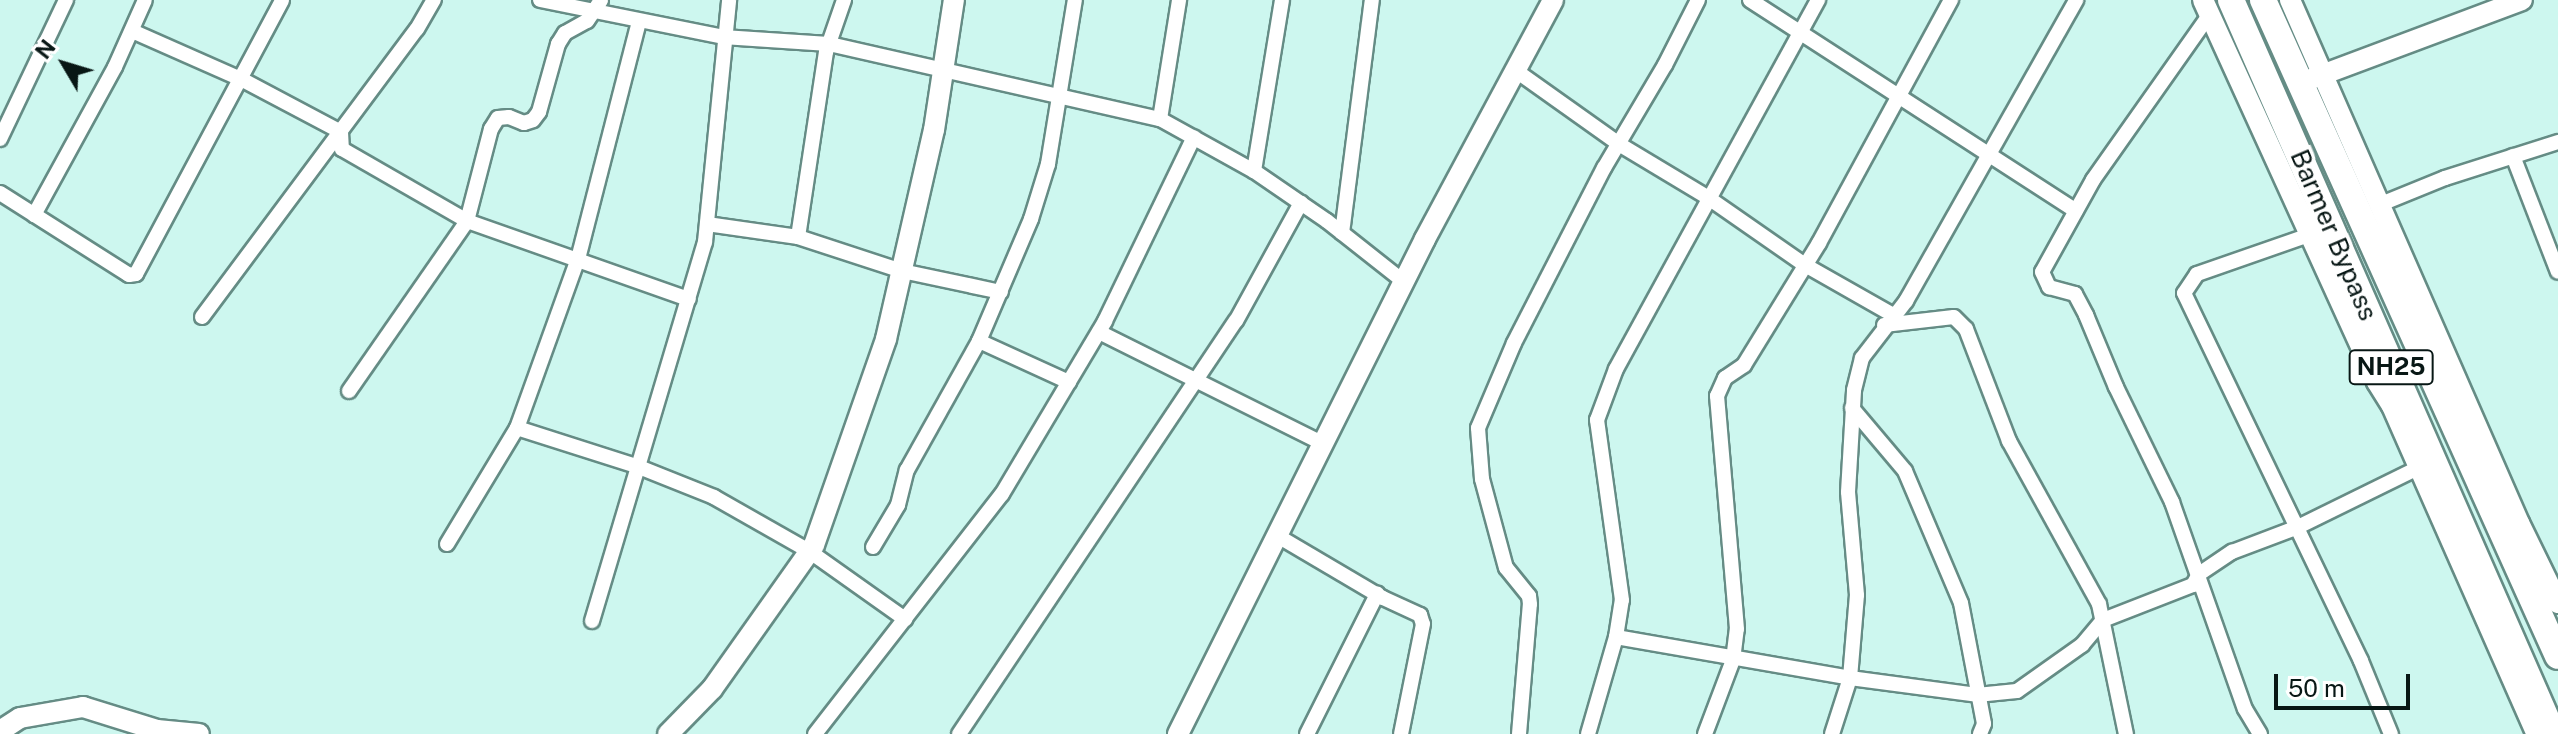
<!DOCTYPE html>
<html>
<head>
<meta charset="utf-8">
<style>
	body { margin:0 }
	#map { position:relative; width:2558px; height:734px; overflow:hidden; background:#cdf7ef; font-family:"Public Sans",sans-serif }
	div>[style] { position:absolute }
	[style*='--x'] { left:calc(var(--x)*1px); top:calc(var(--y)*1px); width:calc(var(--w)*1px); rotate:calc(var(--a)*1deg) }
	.roads { filter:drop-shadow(2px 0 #658c85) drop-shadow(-2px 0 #658c85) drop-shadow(0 2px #658c85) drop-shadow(0 -2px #658c85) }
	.street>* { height:14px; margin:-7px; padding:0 7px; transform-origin:7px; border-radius:7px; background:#fff }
	.secondary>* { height:20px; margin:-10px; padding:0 10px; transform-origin:10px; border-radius:10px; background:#fff }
	.highway>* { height:26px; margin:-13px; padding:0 13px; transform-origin:13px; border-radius:13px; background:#fff }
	span { translate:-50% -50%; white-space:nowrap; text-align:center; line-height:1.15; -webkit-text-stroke:7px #fff; paint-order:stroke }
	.shield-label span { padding:2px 6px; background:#fff; border:2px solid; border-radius:6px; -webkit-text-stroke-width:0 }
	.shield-label { font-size:24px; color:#081715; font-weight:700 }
	.street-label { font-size:26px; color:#081715 }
	.north { position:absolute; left:24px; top:24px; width:80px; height:80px; -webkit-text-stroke:6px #fff; paint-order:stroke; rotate:308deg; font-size:22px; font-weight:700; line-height:32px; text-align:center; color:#081715 }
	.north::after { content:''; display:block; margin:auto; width:28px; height:36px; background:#081715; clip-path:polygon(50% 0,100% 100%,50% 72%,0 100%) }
	.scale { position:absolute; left:2274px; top:674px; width:136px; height:36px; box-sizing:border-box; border:4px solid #081715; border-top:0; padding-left:10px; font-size:24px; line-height:28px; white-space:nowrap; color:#081715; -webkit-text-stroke:6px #fff; paint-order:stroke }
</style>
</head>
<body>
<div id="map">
	<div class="roads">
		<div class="street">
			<i style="--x:540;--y:0;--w:187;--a:11.4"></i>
			<i style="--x:723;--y:37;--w:106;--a:3.8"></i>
			<i style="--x:829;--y:44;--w:339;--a:12.8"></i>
			<i style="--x:1160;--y:119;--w:107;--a:29"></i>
			<i style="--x:1254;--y:171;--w:88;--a:34.4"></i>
			<i style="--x:1327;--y:221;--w:97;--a:38.3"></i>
			<i style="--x:1750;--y:0;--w:388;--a:32.9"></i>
			<i style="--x:2210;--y:14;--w:203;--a:125.2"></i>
			<i style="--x:2093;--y:180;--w:105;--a:119"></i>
			<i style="--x:2042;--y:272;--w:17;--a:65"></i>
			<i style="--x:2049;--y:287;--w:27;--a:15"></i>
			<i style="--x:2075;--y:294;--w:24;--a:62"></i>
			<i style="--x:2086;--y:315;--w:78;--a:67.4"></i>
			<i style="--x:2116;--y:387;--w:128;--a:64"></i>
			<i style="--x:2172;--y:502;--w:219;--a:70.6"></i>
			<i style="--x:2245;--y:709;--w:29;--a:59"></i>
			<i style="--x:132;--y:31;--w:119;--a:23.8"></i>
			<i style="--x:241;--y:79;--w:113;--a:27.9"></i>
			<i style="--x:341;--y:132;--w:17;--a:87"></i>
			<i style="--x:342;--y:149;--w:144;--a:29.9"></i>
			<i style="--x:467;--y:221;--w:235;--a:19.4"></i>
			<i style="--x:1515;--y:70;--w:128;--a:35.4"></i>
			<i style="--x:1619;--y:144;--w:106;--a:31.1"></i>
			<i style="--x:1710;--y:199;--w:116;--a:34.8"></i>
			<i style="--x:1805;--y:265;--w:101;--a:29.6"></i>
			<i style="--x:1160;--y:119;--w:121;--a:-80.9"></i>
			<i style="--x:0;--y:139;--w:154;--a:-64.6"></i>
			<i style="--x:2513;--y:156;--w:124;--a:68.8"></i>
			<i style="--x:1254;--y:171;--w:173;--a:-80.7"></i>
			<i style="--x:0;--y:193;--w:153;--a:32.4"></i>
			<i style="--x:129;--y:275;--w:7;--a:-8"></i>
			<i style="--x:136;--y:274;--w:310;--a:-61.9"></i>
			<i style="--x:2381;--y:204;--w:69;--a:-22.1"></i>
			<i style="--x:2445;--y:178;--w:119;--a:-17.7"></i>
			<i style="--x:34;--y:215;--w:169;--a:-61.3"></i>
			<i style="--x:115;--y:67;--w:73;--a:-65.9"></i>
			<i style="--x:707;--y:224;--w:92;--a:8.1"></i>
			<i style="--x:798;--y:237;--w:109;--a:18.1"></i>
			<i style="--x:902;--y:271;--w:101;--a:12"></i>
			<i style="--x:1342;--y:233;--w:235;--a:-82.7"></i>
			<i style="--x:2312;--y:234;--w:122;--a:160.8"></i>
			<i style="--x:2197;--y:274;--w:23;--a:124"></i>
			<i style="--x:2184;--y:293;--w:408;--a:64.3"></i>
			<i style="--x:2361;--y:661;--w:79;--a:67.7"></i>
			<i style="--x:798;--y:237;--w:187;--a:-81.4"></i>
			<i style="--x:826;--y:52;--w:55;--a:-70.9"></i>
			<i style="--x:202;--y:317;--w:359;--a:-53.3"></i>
			<i style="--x:417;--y:29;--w:34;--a:-60"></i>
			<i style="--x:1884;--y:325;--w:70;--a:-6.5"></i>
			<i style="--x:1954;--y:317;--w:17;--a:45"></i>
			<i style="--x:1966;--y:329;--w:120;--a:69"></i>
			<i style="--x:2009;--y:441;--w:186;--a:61.1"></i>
			<i style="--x:2099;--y:604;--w:133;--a:78.3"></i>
			<i style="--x:1099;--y:332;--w:249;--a:26.5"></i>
			<i style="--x:979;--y:341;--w:99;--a:24.5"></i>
			<i style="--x:349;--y:391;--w:207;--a:-55.2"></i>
			<i style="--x:467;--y:221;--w:95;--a:-75.4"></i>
			<i style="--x:491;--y:129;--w:13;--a:-58"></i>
			<i style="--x:498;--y:118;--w:11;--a:-5"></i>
			<i style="--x:509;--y:117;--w:16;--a:22"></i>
			<i style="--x:524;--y:123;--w:9;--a:-18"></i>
			<i style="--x:533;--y:120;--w:10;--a:-53"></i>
			<i style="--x:539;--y:112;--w:71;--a:-74.4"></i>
			<i style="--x:558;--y:44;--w:13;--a:-58"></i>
			<i style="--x:565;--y:33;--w:25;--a:-29"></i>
			<i style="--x:587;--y:21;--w:25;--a:-56"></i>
			<i style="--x:1852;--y:408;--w:82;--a:49.9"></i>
			<i style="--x:1905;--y:471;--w:143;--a:67"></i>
			<i style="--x:1961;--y:603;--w:123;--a:79.2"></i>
			<i style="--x:1984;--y:724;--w:11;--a:112"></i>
			<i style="--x:517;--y:428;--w:128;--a:17.7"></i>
			<i style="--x:639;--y:467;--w:81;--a:21.8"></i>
			<i style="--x:714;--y:497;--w:109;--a:29.6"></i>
			<i style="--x:809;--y:551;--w:118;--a:35.3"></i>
			<i style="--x:1276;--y:535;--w:124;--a:30.5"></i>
			<i style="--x:1383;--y:598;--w:41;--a:24.7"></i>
			<i style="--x:1420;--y:615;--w:9;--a:72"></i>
			<i style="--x:1423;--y:624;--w:112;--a:101.3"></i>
			<i style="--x:447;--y:544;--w:135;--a:-58.9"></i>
			<i style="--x:517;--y:428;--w:180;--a:-70.2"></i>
			<i style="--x:578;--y:259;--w:245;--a:-75.6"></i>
			<i style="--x:873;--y:547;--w:49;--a:-59.2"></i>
			<i style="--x:898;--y:505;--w:36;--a:-76"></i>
			<i style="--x:907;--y:470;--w:148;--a:-60.8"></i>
			<i style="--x:979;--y:341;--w:133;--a:-66.9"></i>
			<i style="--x:1031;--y:219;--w:58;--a:-72.8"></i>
			<i style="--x:1048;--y:164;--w:166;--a:-80.7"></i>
			<i style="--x:592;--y:621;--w:395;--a:-73.4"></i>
			<i style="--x:705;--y:242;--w:243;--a:-84.3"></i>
			<i style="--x:1616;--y:637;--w:238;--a:9.9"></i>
			<i style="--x:1850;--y:678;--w:128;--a:7.6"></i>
			<i style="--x:1977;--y:695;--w:40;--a:-5.7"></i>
			<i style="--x:2017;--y:691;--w:80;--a:-35.3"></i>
			<i style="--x:2082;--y:645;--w:33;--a:-50"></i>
			<i style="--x:2103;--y:620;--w:97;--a:-21.3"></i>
			<i style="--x:2193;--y:585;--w:13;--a:-61"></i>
			<i style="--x:2199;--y:574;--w:40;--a:-34"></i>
			<i style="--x:2232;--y:552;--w:71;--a:-20.7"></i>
			<i style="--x:2298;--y:527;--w:134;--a:-26.2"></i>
			<i style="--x:815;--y:734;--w:304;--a:-52.1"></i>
			<i style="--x:1002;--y:494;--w:201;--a:-59.2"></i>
			<i style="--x:1105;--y:321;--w:204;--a:-64.2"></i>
			<i style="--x:959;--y:734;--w:497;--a:-56.2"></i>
			<i style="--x:1236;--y:321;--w:135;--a:-61.2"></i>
			<i style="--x:1307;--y:734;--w:157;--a:-63.4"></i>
			<i style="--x:1519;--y:734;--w:130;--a:-85.2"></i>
			<i style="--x:1530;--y:604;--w:8;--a:-97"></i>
			<i style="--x:1529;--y:596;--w:36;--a:-129"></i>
			<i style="--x:1506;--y:568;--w:92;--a:-105.1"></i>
			<i style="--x:1482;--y:479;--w:51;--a:-94.5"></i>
			<i style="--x:1478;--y:428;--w:92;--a:-67"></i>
			<i style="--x:1514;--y:343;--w:197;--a:-62.8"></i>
			<i style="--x:1604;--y:168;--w:120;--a:-59.4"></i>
			<i style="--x:1665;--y:65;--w:73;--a:-63.1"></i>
			<i style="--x:1588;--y:734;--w:101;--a:-73.9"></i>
			<i style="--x:1616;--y:637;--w:37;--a:-81"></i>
			<i style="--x:1622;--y:600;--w:182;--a:-97.9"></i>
			<i style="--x:1597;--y:420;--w:54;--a:-69.6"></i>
			<i style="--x:1616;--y:369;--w:421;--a:-61.3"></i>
			<i style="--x:1705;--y:734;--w:79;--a:-69.3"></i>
			<i style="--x:1733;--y:660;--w:31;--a:-83"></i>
			<i style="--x:1737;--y:629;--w:234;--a:-94.9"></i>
			<i style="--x:1717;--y:396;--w:20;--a:-66"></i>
			<i style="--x:1725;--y:378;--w:23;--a:-34"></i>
			<i style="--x:1744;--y:365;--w:143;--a:-58.4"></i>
			<i style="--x:1819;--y:243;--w:277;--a:-61.5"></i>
			<i style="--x:1832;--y:734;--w:59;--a:-72.2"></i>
			<i style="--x:1850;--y:678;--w:83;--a:-85.2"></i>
			<i style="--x:1857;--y:595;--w:103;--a:-95"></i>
			<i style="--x:1848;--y:492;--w:102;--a:-86.6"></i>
			<i style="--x:1854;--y:390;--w:33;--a:-76"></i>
			<i style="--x:1862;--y:358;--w:72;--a:-52.3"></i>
			<i style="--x:1906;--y:301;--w:346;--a:-60.5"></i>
		</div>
		<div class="secondary">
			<i style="--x:2203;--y:0;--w:420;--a:65.5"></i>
			<i style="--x:2377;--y:382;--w:28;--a:58"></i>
			<i style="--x:2392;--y:406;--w:359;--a:66.2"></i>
			<i style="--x:2290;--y:0;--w:571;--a:66.35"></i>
			<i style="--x:2519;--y:523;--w:89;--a:64"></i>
			<i style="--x:2311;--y:79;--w:225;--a:-20.5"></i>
			<i style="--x:0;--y:731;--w:24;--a:-33"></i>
			<i style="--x:20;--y:718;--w:64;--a:-9.9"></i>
			<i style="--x:83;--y:707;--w:77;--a:17.3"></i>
			<i style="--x:157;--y:730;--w:42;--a:5.4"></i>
			<i style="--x:668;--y:734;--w:63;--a:-45.6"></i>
			<i style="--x:712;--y:689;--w:176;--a:-54.7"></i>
			<i style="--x:814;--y:545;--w:218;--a:-70.7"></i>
			<i style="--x:886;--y:339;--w:214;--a:-77.1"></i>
			<i style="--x:934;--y:130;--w:132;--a:-81.3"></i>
			<i style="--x:1178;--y:734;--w:553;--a:-63.48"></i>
			<i style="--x:1425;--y:239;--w:271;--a:-61.8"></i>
		</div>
		<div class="highway">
			<i style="--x:2231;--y:0;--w:802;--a:66.31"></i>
			<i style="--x:2263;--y:0;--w:719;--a:65.79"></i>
		</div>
	</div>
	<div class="shield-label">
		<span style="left:2391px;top:367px">NH25</span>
	</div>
	<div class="street-label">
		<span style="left:2334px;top:235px;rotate:67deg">Barmer Bypass</span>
	</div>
	<div class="north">N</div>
	<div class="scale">50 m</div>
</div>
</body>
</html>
